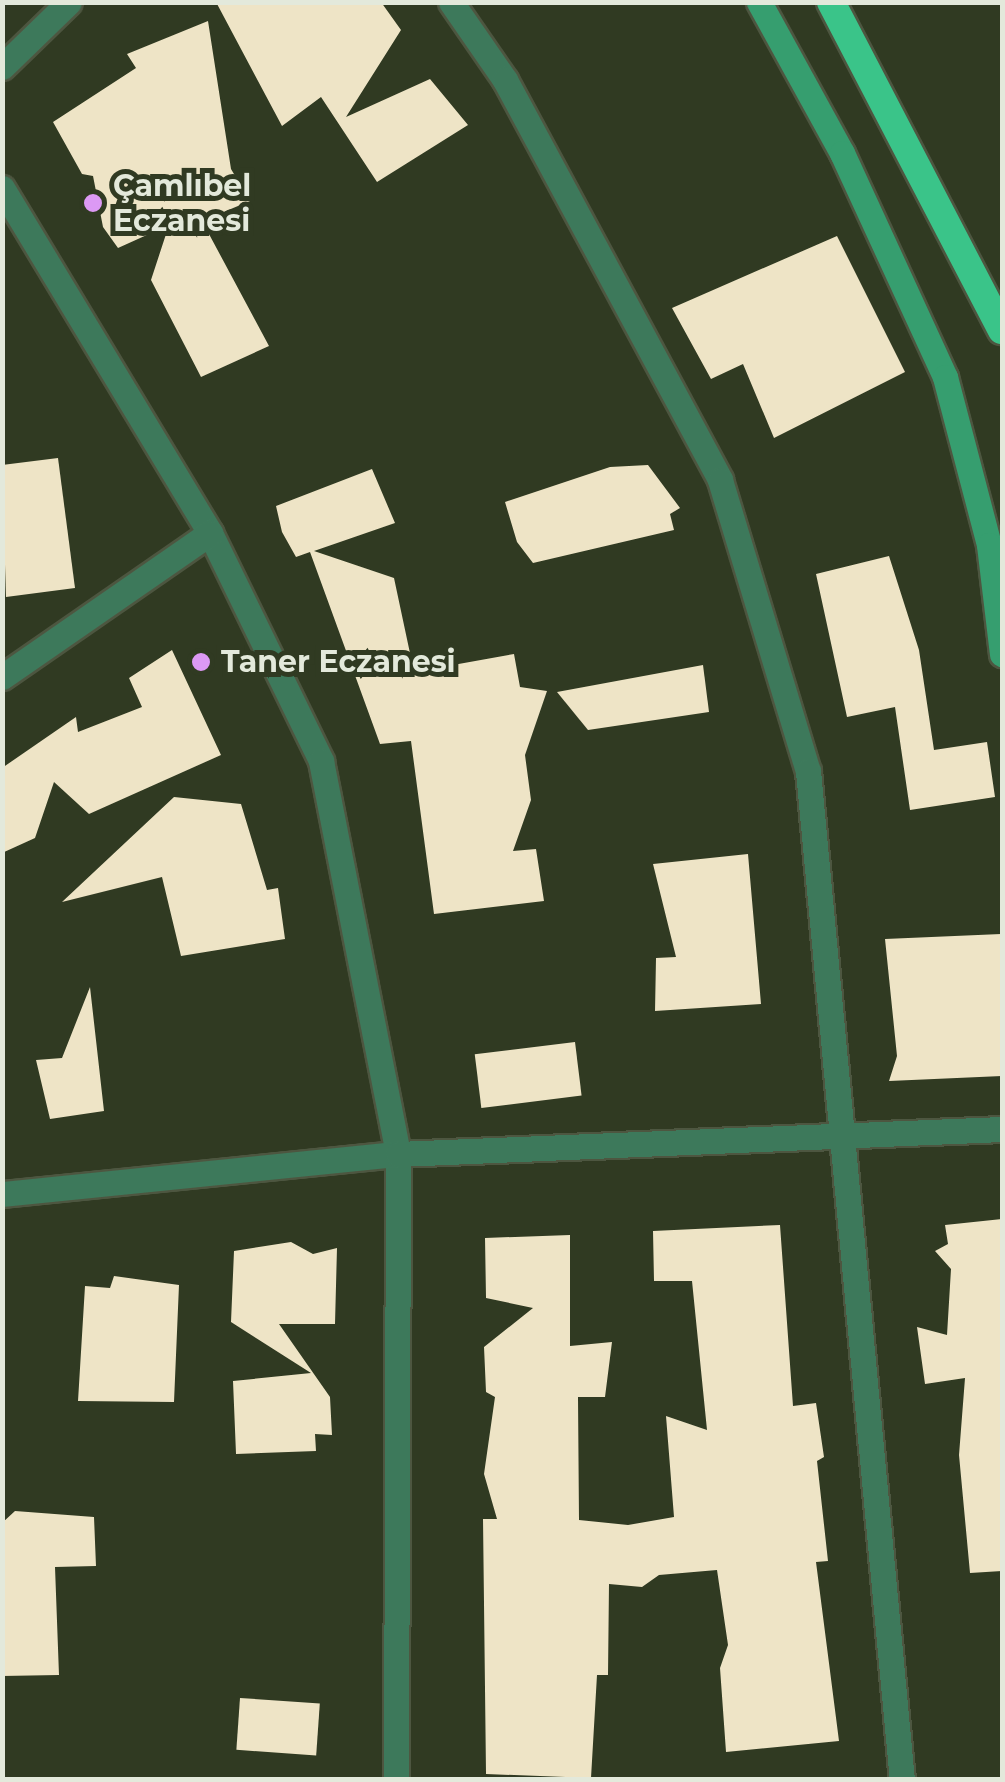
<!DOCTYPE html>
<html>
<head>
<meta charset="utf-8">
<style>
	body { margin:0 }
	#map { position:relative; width:1005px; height:1782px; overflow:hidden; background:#303a22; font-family:Montserrat,sans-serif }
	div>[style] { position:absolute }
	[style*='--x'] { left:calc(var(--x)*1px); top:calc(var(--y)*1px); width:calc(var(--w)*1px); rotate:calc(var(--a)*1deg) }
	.building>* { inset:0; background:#eee4c6; transform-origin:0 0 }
	.roads { filter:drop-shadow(2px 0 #4d5640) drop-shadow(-2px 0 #4d5640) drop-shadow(0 2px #4d5640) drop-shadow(0 -2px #4d5640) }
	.minor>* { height:25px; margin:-12.5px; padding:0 12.5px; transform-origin:12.5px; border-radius:12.5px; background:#3d795b }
	.secondary>* { height:25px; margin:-12.5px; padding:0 12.5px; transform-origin:12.5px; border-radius:12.5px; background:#369e6f }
	.trunk>* { height:28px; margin:-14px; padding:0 14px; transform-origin:14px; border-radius:14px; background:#3ac489 }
	.dots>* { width:28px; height:28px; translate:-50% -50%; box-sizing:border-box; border:5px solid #303a22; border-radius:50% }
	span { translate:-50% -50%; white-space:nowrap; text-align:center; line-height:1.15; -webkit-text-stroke:10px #303a22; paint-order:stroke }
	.poi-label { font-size:30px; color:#e3e9db; font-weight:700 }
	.left { translate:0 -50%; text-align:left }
	.frame { position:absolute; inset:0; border:5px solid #e3e9db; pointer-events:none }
</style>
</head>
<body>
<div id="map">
	<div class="building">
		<i style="clip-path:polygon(216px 2px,381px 2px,401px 30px,346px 117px,430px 79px,468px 125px,377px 182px,321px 97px,282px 126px)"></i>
		<i style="clip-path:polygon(208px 21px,231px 169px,250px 201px,202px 221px,269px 346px,201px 377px,151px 280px,169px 225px,118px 248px,103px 227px,93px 176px,82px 174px,53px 122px,136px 68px,127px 54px)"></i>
		<i style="clip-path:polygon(837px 236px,905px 372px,774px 438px,743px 364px,711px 379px,672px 308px)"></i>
		<i style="clip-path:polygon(58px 458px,75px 588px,6px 597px,2px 465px)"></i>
		<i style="clip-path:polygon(648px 465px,680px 508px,670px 514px,674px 530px,533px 563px,517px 542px,505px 502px,610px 467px)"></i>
		<i style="clip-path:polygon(372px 469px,395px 523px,314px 551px,394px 578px,414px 672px,514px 654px,520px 687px,547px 691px,525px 755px,531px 800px,513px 851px,536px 849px,544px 901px,434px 914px,411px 741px,380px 744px,310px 552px,296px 557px,282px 532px,276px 506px)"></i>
		<i style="clip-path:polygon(889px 556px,919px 650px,934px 750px,987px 742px,995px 797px,910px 810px,895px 707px,847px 717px,816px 574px)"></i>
		<i style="clip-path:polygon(172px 650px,221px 755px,89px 814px,54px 782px,35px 838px,2px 853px,2px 768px,76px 717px,78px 732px,142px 707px,129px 678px)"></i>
		<i style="clip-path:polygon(703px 665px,709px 712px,588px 730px,557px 692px)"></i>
		<i style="clip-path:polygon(174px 797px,241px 804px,267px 890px,278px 888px,285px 939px,181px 956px,162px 877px,62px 902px)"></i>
		<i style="clip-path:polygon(748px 854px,761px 1004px,655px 1011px,656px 958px,676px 957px,653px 864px)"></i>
		<i style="clip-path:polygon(1001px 934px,1002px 1076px,889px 1081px,897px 1056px,885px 939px)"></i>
		<i style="clip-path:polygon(90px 987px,104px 1111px,50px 1119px,36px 1060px,62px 1058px)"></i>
		<i style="left:575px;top:1042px;width:54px;height:101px;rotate:83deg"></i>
		<i style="clip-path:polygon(1002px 1219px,1002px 1571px,970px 1573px,959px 1455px,965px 1378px,925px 1384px,917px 1327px,947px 1335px,951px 1269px,935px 1251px,948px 1244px,945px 1225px)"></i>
		<i style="clip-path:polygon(780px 1225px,793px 1406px,816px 1403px,824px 1457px,817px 1461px,828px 1561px,816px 1562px,839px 1741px,726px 1752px,720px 1668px,728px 1645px,717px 1570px,659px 1575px,642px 1587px,609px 1584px,608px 1675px,597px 1675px,591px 1778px,486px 1774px,483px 1519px,497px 1519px,484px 1474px,495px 1397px,486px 1392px,484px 1347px,533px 1308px,486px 1298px,485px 1238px,570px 1235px,570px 1346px,612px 1342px,605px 1397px,578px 1397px,579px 1520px,628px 1525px,674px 1517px,666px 1416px,707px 1430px,692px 1281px,654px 1281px,653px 1231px)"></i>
		<i style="clip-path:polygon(291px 1242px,313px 1254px,337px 1248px,335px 1324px,279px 1324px,330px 1397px,332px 1435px,315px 1434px,316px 1451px,236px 1454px,233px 1381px,311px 1373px,231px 1322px,234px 1251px)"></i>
		<i style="clip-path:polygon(114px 1276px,179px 1285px,174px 1402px,78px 1401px,85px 1286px,110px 1288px)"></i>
		<i style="clip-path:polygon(15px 1511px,94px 1517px,96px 1566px,55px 1567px,59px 1675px,2px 1676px,2px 1523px)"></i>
		<i style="left:240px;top:1698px;width:80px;height:52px;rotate:4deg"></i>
	</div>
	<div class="roads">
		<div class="minor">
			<i style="--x:451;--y:2;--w:95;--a:55.3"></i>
			<i style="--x:505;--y:80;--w:454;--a:61.7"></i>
			<i style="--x:720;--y:480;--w:304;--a:73.2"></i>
			<i style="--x:808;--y:771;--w:1013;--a:84.68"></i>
			<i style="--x:2;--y:67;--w:93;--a:-44.1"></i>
			<i style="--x:2;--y:188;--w:403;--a:58.9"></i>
			<i style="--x:210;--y:533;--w:254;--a:64"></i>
			<i style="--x:321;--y:761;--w:400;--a:78.9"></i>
			<i style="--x:398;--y:1154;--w:626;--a:90.18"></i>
			<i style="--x:2;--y:677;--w:253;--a:-34.7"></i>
			<i style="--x:2;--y:1194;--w:398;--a:-5.8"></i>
			<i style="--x:398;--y:1154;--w:605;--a:-2.37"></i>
		</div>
		<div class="secondary">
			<i style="--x:759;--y:2;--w:172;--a:61.2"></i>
			<i style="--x:842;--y:153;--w:247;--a:65.3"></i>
			<i style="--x:945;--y:377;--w:174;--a:75.3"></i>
			<i style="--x:989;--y:545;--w:110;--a:83.2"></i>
		</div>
		<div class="trunk">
			<i style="--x:831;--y:2;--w:370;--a:62.5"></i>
		</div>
	</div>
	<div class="dots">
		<i style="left:93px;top:203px;background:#dc99f4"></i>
		<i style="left:201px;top:662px;background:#dc99f4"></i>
	</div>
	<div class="poi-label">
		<span class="left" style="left:113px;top:203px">Çamlıbel<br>Eczanesi</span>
		<span class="left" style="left:221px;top:662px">Taner Eczanesi</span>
	</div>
	<div class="frame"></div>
</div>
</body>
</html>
